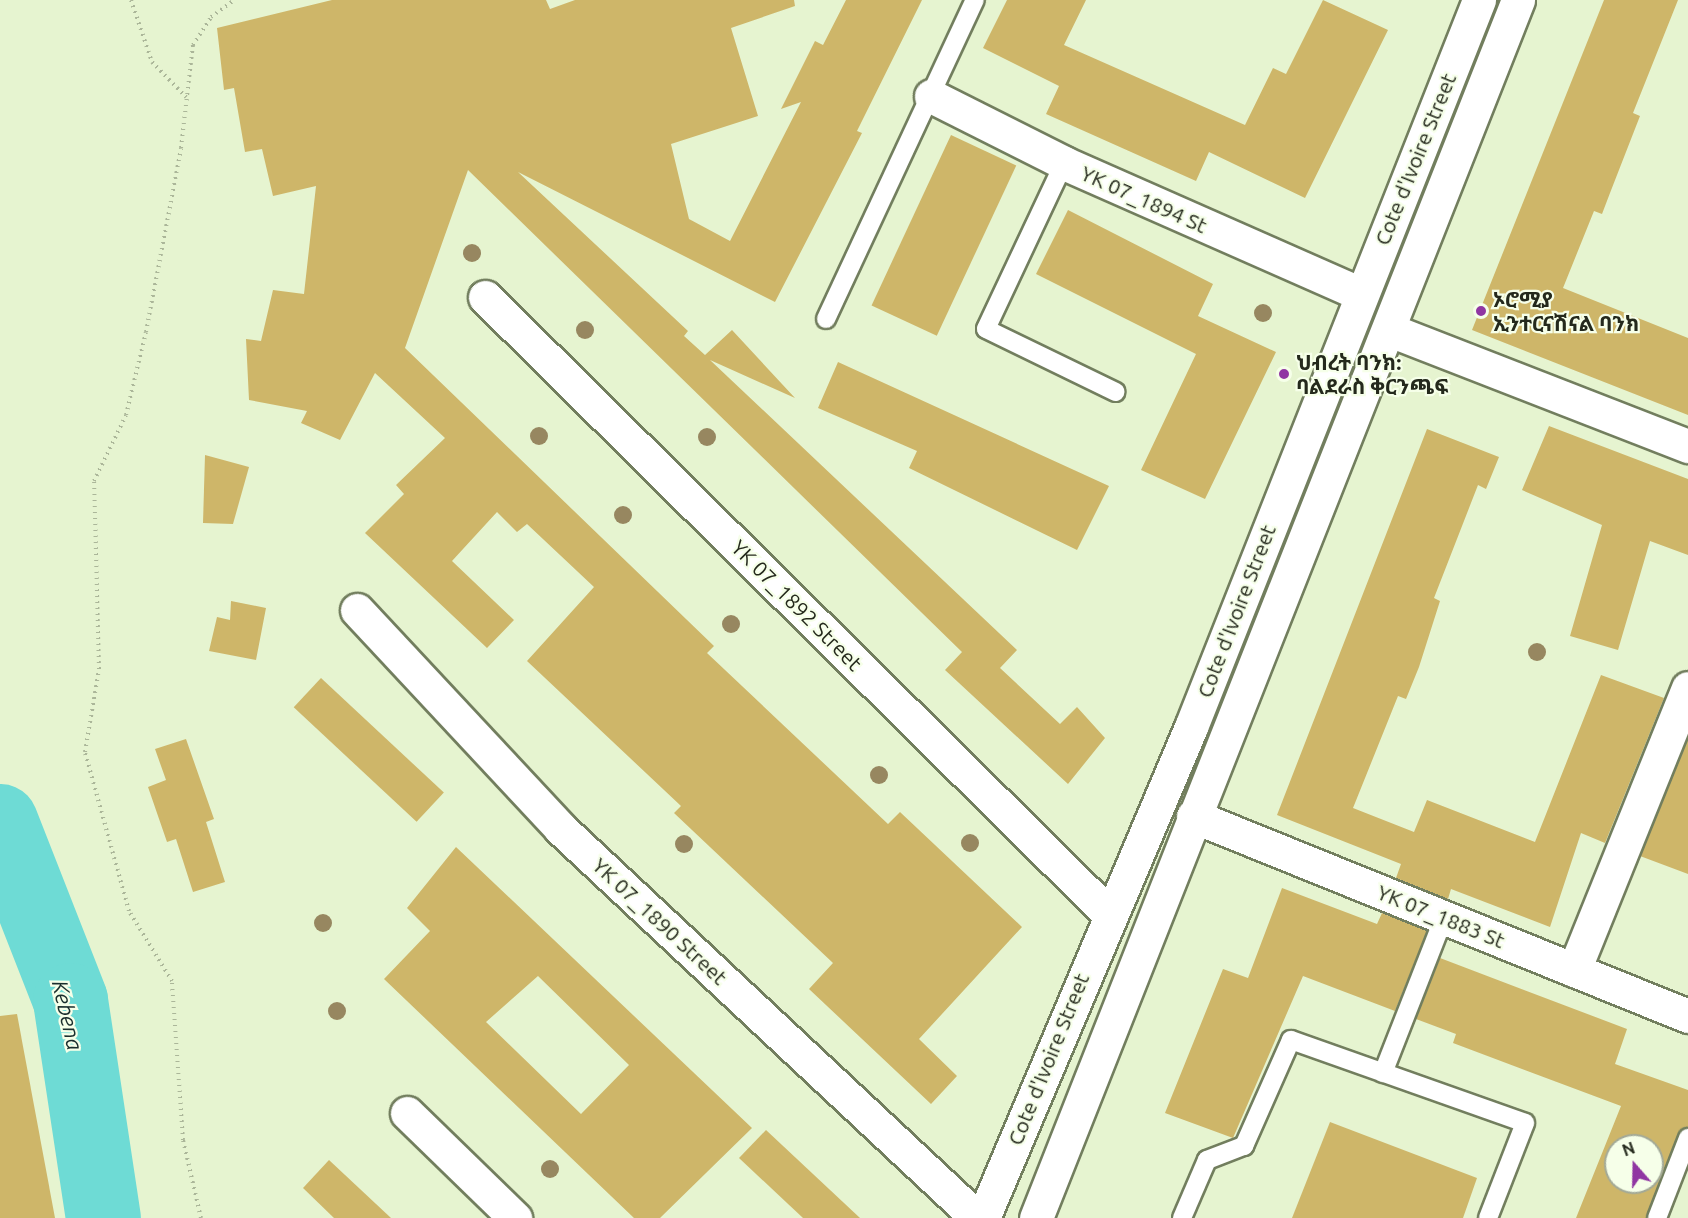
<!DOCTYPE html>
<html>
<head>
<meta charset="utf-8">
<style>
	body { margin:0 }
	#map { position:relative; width:1688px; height:1218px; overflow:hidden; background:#e6f4d0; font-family:Ubuntu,"Noto Sans Ethiopic",sans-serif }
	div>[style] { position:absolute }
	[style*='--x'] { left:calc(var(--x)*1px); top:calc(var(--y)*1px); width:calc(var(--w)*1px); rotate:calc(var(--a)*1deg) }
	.river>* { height:75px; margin:-37.5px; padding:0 37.5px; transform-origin:37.5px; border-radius:37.5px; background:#6edbd5 }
	.building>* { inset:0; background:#ceb669; transform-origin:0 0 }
	.path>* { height:4px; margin-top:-2px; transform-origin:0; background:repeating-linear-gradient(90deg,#abb699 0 1.5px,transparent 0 6px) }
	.roads { filter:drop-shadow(2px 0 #727e5e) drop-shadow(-2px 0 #727e5e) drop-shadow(0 2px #727e5e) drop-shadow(0 -2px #727e5e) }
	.lane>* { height:18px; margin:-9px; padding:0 9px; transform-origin:9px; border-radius:9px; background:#fff }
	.street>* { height:33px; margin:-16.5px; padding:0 16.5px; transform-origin:16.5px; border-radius:16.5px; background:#fff }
	.secondary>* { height:33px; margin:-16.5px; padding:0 16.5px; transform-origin:16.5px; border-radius:16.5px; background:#fff }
	.trees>* { width:18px; height:18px; margin:-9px; border-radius:50%; background:#978760 }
	.dots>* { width:16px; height:16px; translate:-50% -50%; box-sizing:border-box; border:3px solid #f6ffe9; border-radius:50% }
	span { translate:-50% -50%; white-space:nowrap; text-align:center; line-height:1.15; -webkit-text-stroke:4.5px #f6ffe9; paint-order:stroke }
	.street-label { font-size:21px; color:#24291c }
	.poi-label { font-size:21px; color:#24291c; font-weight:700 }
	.left { translate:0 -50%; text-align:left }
	.water-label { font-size:22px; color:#1a2e2d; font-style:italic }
	.north { position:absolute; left:1604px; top:1134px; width:60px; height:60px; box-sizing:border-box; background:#f6ffe9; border:2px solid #a2a997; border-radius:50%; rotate:340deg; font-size:16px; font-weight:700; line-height:24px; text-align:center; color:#24291c }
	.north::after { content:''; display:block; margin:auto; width:21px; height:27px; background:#9036a2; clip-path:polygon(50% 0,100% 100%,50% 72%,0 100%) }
</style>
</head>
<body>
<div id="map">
	<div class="river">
		<i style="--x:0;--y:821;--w:192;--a:68.6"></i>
		<i style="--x:70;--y:1000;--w:220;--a:81.4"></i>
	</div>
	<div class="building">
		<i style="clip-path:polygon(332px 0,546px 0,550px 9px,575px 0,794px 0,795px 6px,731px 28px,758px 116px,671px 144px,689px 219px,730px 241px,801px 102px,781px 109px,815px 41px,823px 45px,846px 0,922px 0,857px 131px,862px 133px,775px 302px,518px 172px,688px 331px,684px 336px,705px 355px,732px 330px,795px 398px,710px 360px,1017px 650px,1000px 668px,1060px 724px,1077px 707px,1105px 738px,1068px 784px,945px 670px,962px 652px,468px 170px,405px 348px,714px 646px,707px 653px,888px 824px,900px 812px,1022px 927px,919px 1039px,957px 1076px,931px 1104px,809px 989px,833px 963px,674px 813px,681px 806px,527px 661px,594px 587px,527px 524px,517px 532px,497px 512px,452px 561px,514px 620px,487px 648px,365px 533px,404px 494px,396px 485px,445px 438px,375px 373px,340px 440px,301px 423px,307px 411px,249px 400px,246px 339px,261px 341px,273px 290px,304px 294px,316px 186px,273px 196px,262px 149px,245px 152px,234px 88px,224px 90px,217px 28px)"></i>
		<i style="clip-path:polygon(1007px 0,1086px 0,1064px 45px,1245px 125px,1273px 68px,1286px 74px,1323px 0,1388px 30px,1305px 198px,1209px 152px,1196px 181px,1046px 114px,1059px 86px,983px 48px)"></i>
		<i style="clip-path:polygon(1604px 0,1678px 0,1633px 113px,1640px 116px,1610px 193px,1602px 214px,1594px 211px,1563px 288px,1688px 338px,1688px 415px,1472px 330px)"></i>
		<i style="left:951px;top:135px;width:72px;height:188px;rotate:25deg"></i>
		<i style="clip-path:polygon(1068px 210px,1213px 284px,1198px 316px,1276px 352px,1205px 499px,1141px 470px,1196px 354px,1036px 274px)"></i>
		<i style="clip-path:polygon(838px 362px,1109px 486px,1077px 550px,909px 468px,917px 451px,818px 408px)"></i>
		<i style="clip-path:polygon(1549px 426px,1688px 479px,1688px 555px,1650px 541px,1618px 650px,1570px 636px,1602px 525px,1522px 490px)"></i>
		<i style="clip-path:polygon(1427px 429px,1499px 457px,1486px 489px,1478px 485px,1434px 598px,1440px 601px,1419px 667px,1406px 699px,1398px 696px,1353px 808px,1414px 832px,1427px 800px,1535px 842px,1601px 675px,1664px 698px,1605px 843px,1581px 833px,1550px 927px,1451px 889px,1448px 899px,1396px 878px,1401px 864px,1277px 815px)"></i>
		<i style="clip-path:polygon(205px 455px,249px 467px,233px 524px,203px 523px)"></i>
		<i style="clip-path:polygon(231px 601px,266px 608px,256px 660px,209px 651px,217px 617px,230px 620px)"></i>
		<i style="left:321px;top:678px;width:168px;height:40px;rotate:43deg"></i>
		<i style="clip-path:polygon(1688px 738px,1688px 874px,1640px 856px)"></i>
		<i style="clip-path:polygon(186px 739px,214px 819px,206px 822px,225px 882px,193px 892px,176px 839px,167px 842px,148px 787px,166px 780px,155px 749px)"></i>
		<i style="clip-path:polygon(evenodd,456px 847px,752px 1128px,660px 1218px,634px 1218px,384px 979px,430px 931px,407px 908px,456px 847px,538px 976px,629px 1065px,581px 1114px,486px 1022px,538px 976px)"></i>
		<i style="clip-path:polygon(1282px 888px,1377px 924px,1382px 913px,1427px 931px,1395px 1011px,1303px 976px,1233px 1138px,1165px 1113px,1223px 969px,1248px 978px)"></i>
		<i style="clip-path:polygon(evenodd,1440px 958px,1627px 1029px,1615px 1064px,1688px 1090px,1688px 1127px,1678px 1134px,1646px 1218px,1576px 1218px,1621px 1106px,1453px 1043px,1456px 1034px,1416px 1019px,1440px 958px,1616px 1146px,1652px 1146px,1652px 1182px,1616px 1182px,1616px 1146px)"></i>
		<i style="clip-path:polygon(17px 1014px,55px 1218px,0 1218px,0 1016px)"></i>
		<i style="clip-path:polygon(1330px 1122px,1477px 1178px,1463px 1218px,1292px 1218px)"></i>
		<i style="clip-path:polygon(766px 1130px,860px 1218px,803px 1218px,739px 1158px)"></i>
		<i style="clip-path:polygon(329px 1160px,391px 1218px,334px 1218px,303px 1188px)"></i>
	</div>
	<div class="path">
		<i style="--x:131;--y:0;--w:65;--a:71.3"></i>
		<i style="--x:152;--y:62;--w:49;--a:45.8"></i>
		<i style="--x:201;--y:1218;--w:80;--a:-103"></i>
		<i style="--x:183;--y:1140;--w:159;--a:-94"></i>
		<i style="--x:172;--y:981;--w:82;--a:-121.6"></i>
		<i style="--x:129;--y:911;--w:165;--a:-105.5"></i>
		<i style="--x:85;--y:752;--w:84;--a:-80.4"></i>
		<i style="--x:99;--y:669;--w:188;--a:-91.5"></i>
		<i style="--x:94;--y:481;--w:73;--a:-64.1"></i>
		<i style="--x:126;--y:415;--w:85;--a:-76.5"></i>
		<i style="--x:146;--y:332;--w:187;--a:-79.2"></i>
		<i style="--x:181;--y:148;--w:104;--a:-83.4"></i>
		<i style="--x:193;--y:45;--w:33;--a:-57"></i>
		<i style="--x:211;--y:17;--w:29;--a:-36"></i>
	</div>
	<div class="roads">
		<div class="lane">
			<i style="--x:1064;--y:163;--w:183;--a:115.2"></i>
			<i style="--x:986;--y:329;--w:144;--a:25.9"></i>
			<i style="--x:826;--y:319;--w:352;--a:-65"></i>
			<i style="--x:1383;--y:1073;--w:168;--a:-68.6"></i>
			<i style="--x:1182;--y:1218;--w:63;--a:-66.7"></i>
			<i style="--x:1207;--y:1160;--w:40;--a:-21"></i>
			<i style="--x:1244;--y:1146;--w:116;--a:-66.1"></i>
			<i style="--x:1291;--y:1040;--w:248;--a:19.5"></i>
			<i style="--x:1525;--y:1123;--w:102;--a:111.3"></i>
			<i style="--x:1657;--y:1218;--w:86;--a:-68.8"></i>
		</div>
		<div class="street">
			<i style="--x:931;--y:96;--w:149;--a:26.7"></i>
			<i style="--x:1064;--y:163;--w:325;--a:23.8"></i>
			<i style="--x:485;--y:297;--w:876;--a:44.68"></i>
			<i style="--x:1390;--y:330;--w:320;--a:21.3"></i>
			<i style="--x:357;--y:610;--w:298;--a:47"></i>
			<i style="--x:560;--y:828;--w:571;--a:43.08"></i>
			<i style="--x:1193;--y:816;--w:534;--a:22"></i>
			<i style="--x:1574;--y:970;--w:304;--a:-68"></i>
			<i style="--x:407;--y:1113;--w:151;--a:44.2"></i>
		</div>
		<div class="secondary">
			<i style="--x:983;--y:1218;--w:533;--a:-67.04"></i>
			<i style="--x:1191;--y:727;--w:782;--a:-68.39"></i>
			<i style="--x:1036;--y:1218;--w:1310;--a:-68.41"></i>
		</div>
	</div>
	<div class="trees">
		<i style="left:472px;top:253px"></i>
		<i style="left:1263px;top:313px"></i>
		<i style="left:585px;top:330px"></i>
		<i style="left:539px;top:436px"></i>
		<i style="left:707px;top:437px"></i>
		<i style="left:623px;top:515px"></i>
		<i style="left:731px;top:624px"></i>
		<i style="left:1537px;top:652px"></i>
		<i style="left:879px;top:775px"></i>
		<i style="left:970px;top:843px"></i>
		<i style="left:684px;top:844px"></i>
		<i style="left:323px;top:923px"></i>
		<i style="left:337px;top:1011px"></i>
		<i style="left:550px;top:1169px"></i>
	</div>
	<div class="dots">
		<i style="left:1481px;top:311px;background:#9036a2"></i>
		<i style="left:1284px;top:374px;background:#9036a2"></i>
	</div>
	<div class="street-label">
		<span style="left:1415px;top:159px;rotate:-68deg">Cote d'Ivoire Street</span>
		<span style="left:1144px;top:199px;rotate:24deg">YK 07_1894 St</span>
		<span style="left:797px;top:605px;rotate:45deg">YK 07_1892 Street</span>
		<span style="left:1236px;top:611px;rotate:-69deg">Cote d'Ivoire Street</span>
		<span style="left:1441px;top:916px;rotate:22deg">YK 07_1883 St</span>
		<span style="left:660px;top:921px;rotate:43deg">YK 07_1890 Street</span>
		<span style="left:1048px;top:1059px;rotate:-68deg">Cote d'Ivoire Street</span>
	</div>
	<div class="poi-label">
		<span class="left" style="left:1493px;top:311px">ኦሮሚያ<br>ኢንተርናሽናል ባንክ</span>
		<span class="left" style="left:1296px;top:374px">ህብረት ባንክ:<br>ባልደራስ ቅርንጫፍ</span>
	</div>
	<div class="water-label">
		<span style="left:68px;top:1015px;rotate:77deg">Kebena</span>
	</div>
	<div class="north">N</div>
</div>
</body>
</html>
